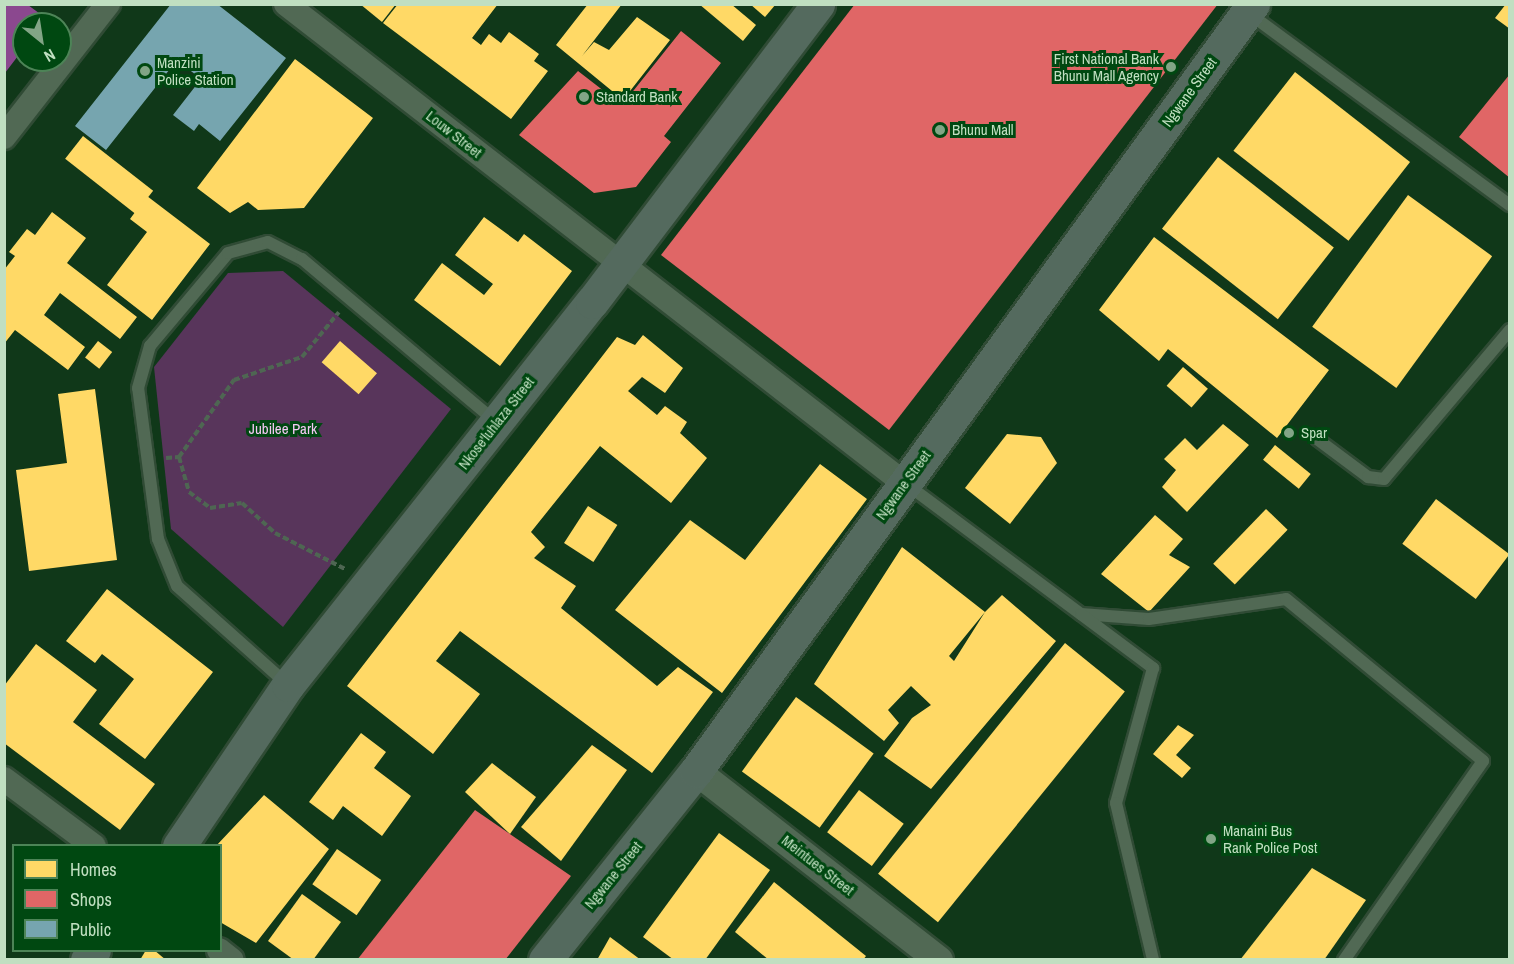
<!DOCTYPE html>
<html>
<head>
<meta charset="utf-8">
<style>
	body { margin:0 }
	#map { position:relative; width:1514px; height:964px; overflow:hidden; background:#103819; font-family:"Archivo Narrow",sans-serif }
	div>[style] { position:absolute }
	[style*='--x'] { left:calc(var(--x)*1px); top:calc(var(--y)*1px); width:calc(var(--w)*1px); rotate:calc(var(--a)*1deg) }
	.green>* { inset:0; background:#58355b }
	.forest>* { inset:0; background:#8b488f }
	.homes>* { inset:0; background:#ffd966; transform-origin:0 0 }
	.shops>* { inset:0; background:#e06666 }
	.public>* { inset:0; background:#76a5af }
	.path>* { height:4px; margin-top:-2px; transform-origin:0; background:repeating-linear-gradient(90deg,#4e6652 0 6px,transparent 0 9px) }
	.roads { filter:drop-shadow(2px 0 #304b35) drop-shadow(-2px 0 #304b35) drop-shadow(0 2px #304b35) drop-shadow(0 -2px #304b35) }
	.service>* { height:12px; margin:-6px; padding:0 6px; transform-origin:6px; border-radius:6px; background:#516954 }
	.minor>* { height:24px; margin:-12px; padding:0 12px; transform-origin:12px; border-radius:12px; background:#516954 }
	.tertiary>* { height:28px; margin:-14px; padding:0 14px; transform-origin:14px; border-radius:14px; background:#516954 }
	.primary>* { height:33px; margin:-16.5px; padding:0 16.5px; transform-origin:16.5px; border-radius:16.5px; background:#546a5e }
	.dots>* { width:16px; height:16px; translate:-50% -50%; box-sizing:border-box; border:3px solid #004811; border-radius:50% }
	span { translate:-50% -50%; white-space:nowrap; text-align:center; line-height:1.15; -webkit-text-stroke:6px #004811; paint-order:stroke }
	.poi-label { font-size:15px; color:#c0dfc1 }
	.right { translate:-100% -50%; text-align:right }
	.left { translate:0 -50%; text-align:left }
	.street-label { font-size:15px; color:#c0dfc1 }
	.park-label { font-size:15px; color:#f4c9f4 }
	.frame { position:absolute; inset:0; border:6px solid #c0dfc1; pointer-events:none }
	.legend { position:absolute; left:12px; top:844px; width:210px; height:108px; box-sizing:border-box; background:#004811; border:2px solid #4d8457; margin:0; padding:8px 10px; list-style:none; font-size:18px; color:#c0dfc1 }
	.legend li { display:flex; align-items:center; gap:12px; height:30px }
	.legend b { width:30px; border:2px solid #4d8457 }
	.north { position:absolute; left:12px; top:12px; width:60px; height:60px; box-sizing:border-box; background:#004811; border:2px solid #4d8457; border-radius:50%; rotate:150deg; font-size:16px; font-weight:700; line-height:24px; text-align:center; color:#c0dfc1 }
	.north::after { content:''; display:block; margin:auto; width:21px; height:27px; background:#82a586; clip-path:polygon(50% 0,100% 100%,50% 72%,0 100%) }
</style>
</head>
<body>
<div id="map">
	<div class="green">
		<i style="clip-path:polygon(283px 271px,451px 409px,283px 627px,171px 529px,154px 367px,228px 273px)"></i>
	</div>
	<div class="forest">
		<i style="clip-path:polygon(5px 4px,28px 5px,47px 19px,24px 24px,24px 48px,5px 73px)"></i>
	</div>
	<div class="homes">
		<i style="clip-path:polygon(360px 4px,396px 4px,382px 22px)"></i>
		<i style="clip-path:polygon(398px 4px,498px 4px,472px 38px,481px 45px,489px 34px,501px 43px,509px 32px,539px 54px,534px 61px,548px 71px,511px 119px,383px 23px)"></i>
		<i style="clip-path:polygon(588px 4px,622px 4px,582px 56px,594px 42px,609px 50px,637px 17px,670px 40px,623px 100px,556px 45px)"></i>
		<i style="clip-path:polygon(699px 4px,731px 4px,756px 25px,743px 41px)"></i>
		<i style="clip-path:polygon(750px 4px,776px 4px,765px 17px)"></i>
		<i style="clip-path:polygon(1506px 4px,1510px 4px,1510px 29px,1495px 18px)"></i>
		<i style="clip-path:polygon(295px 59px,373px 118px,304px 208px,258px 210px,248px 202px,230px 213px,197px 188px)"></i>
		<i style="left:1295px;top:72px;width:146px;height:100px;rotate:38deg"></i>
		<i style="left:83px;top:136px;width:89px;height:29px;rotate:38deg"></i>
		<i style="left:1218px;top:157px;width:147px;height:91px;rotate:38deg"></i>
		<i style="left:1408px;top:195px;width:104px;height:163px;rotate:36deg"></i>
		<i style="clip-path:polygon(147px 196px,210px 244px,152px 320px,107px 285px,147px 232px,130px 219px)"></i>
		<i style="clip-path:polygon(52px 212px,86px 238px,67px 263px,137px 317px,120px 339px,60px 293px,44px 315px,85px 347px,68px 370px,15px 330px,4px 344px,4px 270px,15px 256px,9px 252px,27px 229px,35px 235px)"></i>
		<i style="clip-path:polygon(484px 217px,518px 242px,524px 234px,572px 271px,500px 366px,414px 300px,442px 263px,484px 295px,493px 284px,455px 255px)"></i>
		<i style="clip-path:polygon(1154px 237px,1329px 370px,1277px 438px,1168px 349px,1159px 361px,1099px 310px)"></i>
		<i style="clip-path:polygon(643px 335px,683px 368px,665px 393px,642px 377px,628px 391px,657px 415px,665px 406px,687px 422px,680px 433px,707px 458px,671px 503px,600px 446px,531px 532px,545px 547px,534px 558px,576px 586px,561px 608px,657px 686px,678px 667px,713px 692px,652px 773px,460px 631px,436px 661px,480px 694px,433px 754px,347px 686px,617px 337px,635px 345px)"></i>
		<i style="left:98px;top:341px;width:18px;height:21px;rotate:38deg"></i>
		<i style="left:340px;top:341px;width:49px;height:28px;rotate:41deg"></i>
		<i style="left:1183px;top:367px;width:33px;height:25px;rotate:41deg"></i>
		<i style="clip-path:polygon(95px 389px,117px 560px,29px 571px,16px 470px,67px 463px,58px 394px)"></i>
		<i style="clip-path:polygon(1223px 424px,1249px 445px,1187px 512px,1162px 487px,1176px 470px,1164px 459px,1185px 438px,1197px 450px)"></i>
		<i style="clip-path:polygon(1007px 434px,1041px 437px,1057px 463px,1010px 524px,965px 488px)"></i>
		<i style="left:1275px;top:445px;width:46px;height:19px;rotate:39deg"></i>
		<i style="clip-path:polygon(820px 464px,867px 499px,722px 693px,615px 610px,690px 520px,745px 560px)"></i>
		<i style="left:1436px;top:499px;width:92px;height:56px;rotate:37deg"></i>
		<i style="left:588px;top:506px;width:35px;height:44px;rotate:33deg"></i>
		<i style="left:1266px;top:509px;width:30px;height:76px;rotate:44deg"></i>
		<i style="clip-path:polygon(1155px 515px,1183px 539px,1169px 555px,1190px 567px,1149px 612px,1101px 574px)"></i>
		<i style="clip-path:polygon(evenodd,902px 547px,985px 612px,1002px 595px,1056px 641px,931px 789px,884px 756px,912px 718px,931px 705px,911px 686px,888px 710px,899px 723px,884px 741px,814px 684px,902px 547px,985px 612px,954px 661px,949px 656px,985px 612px)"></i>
		<i style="clip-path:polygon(107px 589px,213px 672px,145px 759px,99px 724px,134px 679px,102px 654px,95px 663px,66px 641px)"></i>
		<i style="left:1065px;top:643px;width:77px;height:297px;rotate:39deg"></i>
		<i style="clip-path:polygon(36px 644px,97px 690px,73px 722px,155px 784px,120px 830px,4px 743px,4px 686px)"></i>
		<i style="left:796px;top:697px;width:96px;height:92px;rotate:36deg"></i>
		<i style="clip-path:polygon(1178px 725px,1194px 735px,1176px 755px,1191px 768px,1182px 778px,1153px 754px)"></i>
		<i style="clip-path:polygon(361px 733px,386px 752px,374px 768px,411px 796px,382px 836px,343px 806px,333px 820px,309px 802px)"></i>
		<i style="clip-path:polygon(592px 745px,627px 770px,561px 861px,521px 827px)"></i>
		<i style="clip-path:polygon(492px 763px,536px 797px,510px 834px,465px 792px)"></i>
		<i style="left:859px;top:790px;width:56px;height:53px;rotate:37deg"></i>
		<i style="clip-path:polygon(264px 795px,329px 849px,256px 943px,220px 922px,220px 846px,216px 846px)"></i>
		<i style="clip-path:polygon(719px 833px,770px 870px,705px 960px,674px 960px,643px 937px)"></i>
		<i style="left:337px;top:849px;width:54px;height:43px;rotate:35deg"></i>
		<i style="clip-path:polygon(1312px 868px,1366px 900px,1324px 960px,1240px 960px)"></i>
		<i style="clip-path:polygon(774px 882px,866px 956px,863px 960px,769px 960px,735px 932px)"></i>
		<i style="clip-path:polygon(302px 894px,341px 922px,313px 960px,294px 960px,268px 941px)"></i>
		<i style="clip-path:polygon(610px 937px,641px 960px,597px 960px)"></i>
		<i style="clip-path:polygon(146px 950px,154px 950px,166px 960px,140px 960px)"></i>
	</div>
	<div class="shops">
		<i style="clip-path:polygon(855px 4px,1218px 4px,889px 430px,661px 255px)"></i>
		<i style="clip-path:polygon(681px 31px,721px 63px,664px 136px,671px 142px,636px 187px,594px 193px,519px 135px,578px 71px,622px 105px)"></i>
		<i style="clip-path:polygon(1510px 74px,1510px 178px,1459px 137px)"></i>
		<i style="clip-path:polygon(475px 810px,571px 876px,505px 960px,357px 960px)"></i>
	</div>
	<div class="public">
		<i style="clip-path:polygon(171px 4px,217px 4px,286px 58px,220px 141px,199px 124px,194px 131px,173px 115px,201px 79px,177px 60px,106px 150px,75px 126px)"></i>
	</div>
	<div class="path">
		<i style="--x:179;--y:457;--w:95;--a:-54.5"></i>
		<i style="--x:234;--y:380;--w:72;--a:-18.7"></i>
		<i style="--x:302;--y:357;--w:58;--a:-50.6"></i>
		<i style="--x:166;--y:458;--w:13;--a:-4"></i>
		<i style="--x:179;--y:457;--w:36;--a:74"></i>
		<i style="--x:189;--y:492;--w:26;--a:37"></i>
		<i style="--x:210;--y:508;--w:32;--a:-9"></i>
		<i style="--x:242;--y:503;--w:45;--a:42.3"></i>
		<i style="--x:275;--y:533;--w:79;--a:27.2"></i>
	</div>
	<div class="roads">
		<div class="service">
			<i style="--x:1247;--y:12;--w:326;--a:36.3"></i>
			<i style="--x:1317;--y:439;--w:64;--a:36.7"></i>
			<i style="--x:1368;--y:477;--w:16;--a:7"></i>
			<i style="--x:1384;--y:479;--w:195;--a:-49.8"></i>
			<i style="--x:905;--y:483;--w:219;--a:36.7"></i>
			<i style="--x:1081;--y:614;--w:68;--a:4.2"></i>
			<i style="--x:1149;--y:619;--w:138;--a:-8.3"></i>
			<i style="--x:1286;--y:599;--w:255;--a:39.4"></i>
			<i style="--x:1483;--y:761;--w:243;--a:124.9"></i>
			<i style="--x:1082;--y:615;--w:89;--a:36.7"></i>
			<i style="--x:1153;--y:668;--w:140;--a:105.3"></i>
			<i style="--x:1116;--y:803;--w:161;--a:76.7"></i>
			<i style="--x:287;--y:684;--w:147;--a:-138.3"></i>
			<i style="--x:177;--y:586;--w:51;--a:-112"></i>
			<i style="--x:158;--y:539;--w:152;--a:-97.5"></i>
			<i style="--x:138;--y:388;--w:44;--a:-74.1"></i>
			<i style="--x:150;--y:346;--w:121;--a:-50"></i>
			<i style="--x:228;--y:253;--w:41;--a:-15.4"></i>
			<i style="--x:268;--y:242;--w:38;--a:27"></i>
			<i style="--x:302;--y:259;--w:252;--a:40"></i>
		</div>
		<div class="minor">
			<i style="--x:286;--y:4;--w:782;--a:37.78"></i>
			<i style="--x:4;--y:137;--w:169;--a:-52"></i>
			<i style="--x:4;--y:779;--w:112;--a:36.7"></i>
			<i style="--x:219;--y:950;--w:16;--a:38"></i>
		</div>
		<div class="tertiary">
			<i style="--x:696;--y:771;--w:308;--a:37.9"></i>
		</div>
		<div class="primary">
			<i style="--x:179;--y:846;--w:194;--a:-55.9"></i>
			<i style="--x:288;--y:685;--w:489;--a:-51.6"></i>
			<i style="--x:592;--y:302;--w:374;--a:-52.8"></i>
			<i style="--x:87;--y:960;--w:12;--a:-55"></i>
			<i style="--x:545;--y:960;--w:242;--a:-51.4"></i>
			<i style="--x:696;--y:771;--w:948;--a:-54.01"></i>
		</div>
	</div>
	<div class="dots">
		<i style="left:1171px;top:67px;background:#82a586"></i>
		<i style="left:145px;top:71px;background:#82a586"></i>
		<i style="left:584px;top:97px;background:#82a586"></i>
		<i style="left:940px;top:130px;background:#82a586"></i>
		<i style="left:1289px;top:433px;background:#82a586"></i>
		<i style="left:1211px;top:839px;background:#82a586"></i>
	</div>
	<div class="poi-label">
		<span class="right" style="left:1159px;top:67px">First National Bank<br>Bhunu Mall Agency</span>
		<span class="left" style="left:157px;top:71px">Manzini<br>Police Station</span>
		<span class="left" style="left:596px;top:97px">Standard Bank</span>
		<span class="left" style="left:952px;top:130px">Bhunu Mall</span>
		<span class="left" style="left:1301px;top:433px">Spar</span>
		<span class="left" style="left:1223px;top:839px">Manaini Bus<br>Rank Police Post</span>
	</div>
	<div class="street-label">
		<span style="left:1189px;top:92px;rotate:-54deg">Ngwane Street</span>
		<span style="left:454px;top:134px;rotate:38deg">Louw Street</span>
		<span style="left:496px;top:423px;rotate:-52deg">Nkose'luhlaza Street</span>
		<span style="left:903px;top:485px;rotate:-54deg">Ngwane Street</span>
		<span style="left:818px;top:865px;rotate:38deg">Meintues Street</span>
		<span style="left:613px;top:875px;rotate:-51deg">Ngwane Street</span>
	</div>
	<div class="park-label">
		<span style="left:283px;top:429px">Jubilee Park</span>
	</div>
	<div class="frame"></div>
	<ul class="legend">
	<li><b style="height:16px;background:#ffd966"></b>Homes</li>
	<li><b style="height:16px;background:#e06666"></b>Shops</li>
	<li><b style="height:16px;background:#76a5af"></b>Public</li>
	</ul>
	<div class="north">N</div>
</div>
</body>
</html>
